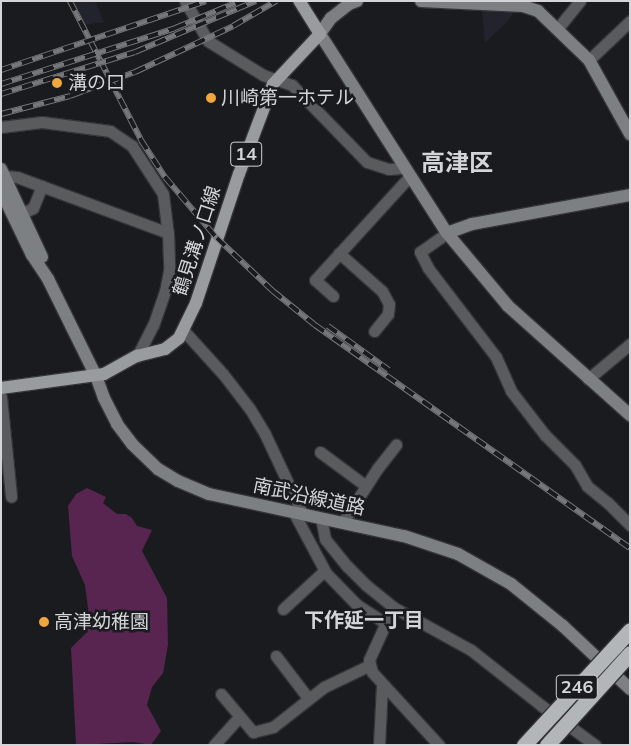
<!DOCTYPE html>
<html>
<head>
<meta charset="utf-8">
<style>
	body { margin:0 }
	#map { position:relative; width:631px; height:746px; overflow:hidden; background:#1a1b1e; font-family:Mulish,"Noto Sans JP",sans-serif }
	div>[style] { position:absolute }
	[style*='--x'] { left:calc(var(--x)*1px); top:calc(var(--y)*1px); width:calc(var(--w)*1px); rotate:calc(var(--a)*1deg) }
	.built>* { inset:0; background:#21242d }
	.green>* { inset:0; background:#57254f }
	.roads { filter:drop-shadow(1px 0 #343538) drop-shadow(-1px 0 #343538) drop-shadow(0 1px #343538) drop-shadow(0 -1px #343538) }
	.street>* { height:11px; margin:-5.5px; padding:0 5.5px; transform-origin:5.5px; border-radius:5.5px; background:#595b5d }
	.secondary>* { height:12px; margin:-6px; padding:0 6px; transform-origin:6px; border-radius:6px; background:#7d8082 }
	.primary>* { height:12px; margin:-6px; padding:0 6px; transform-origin:6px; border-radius:6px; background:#999c9f }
	.rail>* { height:5.5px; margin-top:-2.75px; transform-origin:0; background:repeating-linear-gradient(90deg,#1a1b1e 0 11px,#76777a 0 22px); box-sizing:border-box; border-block:1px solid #76777a }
	.bridges { filter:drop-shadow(1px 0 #343538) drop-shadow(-1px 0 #343538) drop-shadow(0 1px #343538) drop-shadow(0 -1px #343538) }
	.highway-bridge>* { height:15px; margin:-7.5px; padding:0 7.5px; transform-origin:7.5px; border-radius:7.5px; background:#b2b6b9 }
	.dots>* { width:14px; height:14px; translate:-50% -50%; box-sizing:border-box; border:2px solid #1a1b1e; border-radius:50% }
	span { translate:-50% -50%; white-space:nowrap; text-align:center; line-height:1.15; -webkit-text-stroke:5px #1a1b1e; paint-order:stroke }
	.shield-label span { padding:1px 4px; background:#1a1b1e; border:1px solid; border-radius:4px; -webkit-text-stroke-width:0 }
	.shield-label { font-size:18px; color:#d4d5d8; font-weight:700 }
	.poi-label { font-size:19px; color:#d4d5d8 }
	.left { translate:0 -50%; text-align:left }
	.street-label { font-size:19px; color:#d4d5d8 }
	.neighbourhood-label { font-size:20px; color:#d4d5d8; font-weight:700 }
	.district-label { font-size:24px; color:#d4d5d8; font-weight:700 }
	.frame { position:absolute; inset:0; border:2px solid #d4d5d8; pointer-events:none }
</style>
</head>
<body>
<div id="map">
	<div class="built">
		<i style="clip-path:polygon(74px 1px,95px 1px,104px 22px,84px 25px)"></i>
		<i style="clip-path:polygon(482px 11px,515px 11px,507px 22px,485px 43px)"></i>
	</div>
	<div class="green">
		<i style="clip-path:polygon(87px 488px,106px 497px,103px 503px,117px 514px,126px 514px,132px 518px,137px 526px,152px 530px,142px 551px,167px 598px,168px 645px,163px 673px,152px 687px,147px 705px,161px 731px,151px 745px,133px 742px,76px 745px,71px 648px,86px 633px,89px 616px,85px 585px,72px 556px,68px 506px,76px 494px)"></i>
	</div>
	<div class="roads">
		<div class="street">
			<i style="--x:185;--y:1;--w:46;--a:60.1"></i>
			<i style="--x:208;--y:41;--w:65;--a:31.7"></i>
			<i style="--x:263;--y:75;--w:31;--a:19"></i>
			<i style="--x:292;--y:85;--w:107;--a:45.8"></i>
			<i style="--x:367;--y:162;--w:23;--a:18"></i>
			<i style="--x:389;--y:169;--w:16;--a:-4"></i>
			<i style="--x:558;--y:28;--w:35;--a:-51"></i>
			<i style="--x:589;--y:60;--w:57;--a:-43.6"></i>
			<i style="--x:1;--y:127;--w:41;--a:-7"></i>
			<i style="--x:42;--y:122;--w:69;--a:7.5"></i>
			<i style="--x:110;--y:131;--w:27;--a:34"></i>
			<i style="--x:132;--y:146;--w:57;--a:57.1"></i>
			<i style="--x:163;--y:194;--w:39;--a:83"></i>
			<i style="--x:168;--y:233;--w:38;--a:88"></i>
			<i style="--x:169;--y:271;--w:20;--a:101"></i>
			<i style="--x:165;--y:291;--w:36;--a:109"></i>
			<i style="--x:153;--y:325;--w:35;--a:117"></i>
			<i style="--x:5;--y:176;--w:12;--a:5"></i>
			<i style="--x:17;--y:177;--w:161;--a:20.3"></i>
			<i style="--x:22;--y:213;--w:12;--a:-24"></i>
			<i style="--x:33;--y:208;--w:24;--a:-68"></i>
			<i style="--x:447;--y:233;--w:33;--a:145"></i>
			<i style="--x:420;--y:252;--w:18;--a:63"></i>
			<i style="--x:428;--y:268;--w:112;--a:52.6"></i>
			<i style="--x:496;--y:357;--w:37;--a:66"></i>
			<i style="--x:511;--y:391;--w:56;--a:52.3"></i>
			<i style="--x:545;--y:435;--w:42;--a:45"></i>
			<i style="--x:575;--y:465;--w:24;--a:60"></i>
			<i style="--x:587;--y:486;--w:26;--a:39"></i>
			<i style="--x:607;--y:502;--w:33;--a:45"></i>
			<i style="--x:339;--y:253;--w:57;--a:41.5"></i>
			<i style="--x:382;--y:291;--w:15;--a:62"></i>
			<i style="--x:389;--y:304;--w:10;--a:96"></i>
			<i style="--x:388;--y:314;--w:22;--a:129"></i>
			<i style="--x:333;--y:296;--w:24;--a:-138"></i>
			<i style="--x:315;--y:280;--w:141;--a:-47.6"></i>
			<i style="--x:184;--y:331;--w:58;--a:47.8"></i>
			<i style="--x:223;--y:374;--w:44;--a:52.4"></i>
			<i style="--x:250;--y:409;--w:29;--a:59"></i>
			<i style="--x:265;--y:434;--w:89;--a:64.9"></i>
			<i style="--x:588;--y:379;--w:55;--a:-39.8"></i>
			<i style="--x:1;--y:397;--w:100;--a:84.2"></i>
			<i style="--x:320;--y:452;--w:57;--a:36.5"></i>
			<i style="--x:294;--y:513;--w:68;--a:61.9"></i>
			<i style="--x:326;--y:573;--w:43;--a:45.9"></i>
			<i style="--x:356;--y:604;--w:35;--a:33"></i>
			<i style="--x:321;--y:518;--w:21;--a:79"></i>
			<i style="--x:325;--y:539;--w:35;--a:51"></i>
			<i style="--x:347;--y:566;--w:27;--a:45"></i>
			<i style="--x:366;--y:585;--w:35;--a:39"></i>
			<i style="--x:393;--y:607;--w:89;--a:28.9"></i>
			<i style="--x:471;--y:650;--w:90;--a:38.3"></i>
			<i style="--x:542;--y:706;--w:66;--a:36.3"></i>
			<i style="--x:343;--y:522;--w:63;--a:-57.3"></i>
			<i style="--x:377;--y:469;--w:31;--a:-52"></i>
			<i style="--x:393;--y:607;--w:58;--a:114.4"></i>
			<i style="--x:369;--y:660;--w:12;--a:76"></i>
			<i style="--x:372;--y:672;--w:99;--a:47.5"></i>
			<i style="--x:283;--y:609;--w:56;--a:-42.8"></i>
			<i style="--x:276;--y:656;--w:53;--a:52.7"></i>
			<i style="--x:221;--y:694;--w:50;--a:49.9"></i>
			<i style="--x:253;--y:732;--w:21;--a:-14"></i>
			<i style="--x:273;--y:727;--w:65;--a:-38.1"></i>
			<i style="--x:324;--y:687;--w:51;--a:-25.6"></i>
			<i style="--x:214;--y:745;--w:38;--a:-48"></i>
			<i style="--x:379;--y:745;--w:60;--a:-87.1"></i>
		</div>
		<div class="secondary">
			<i style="--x:357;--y:1;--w:9;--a:159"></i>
			<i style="--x:349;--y:4;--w:23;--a:142"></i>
			<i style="--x:331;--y:18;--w:19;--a:125"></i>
			<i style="--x:320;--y:34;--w:236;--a:57.5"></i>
			<i style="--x:447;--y:233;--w:95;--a:50.1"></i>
			<i style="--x:508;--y:306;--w:164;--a:41.8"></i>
			<i style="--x:421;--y:1;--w:102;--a:2.8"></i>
			<i style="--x:523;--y:6;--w:16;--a:18"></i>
			<i style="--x:538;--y:11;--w:71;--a:43.9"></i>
			<i style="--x:589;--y:60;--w:85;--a:61"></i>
			<i style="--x:1;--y:169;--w:97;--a:65"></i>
			<i style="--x:1;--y:191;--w:71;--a:64.2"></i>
			<i style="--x:32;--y:255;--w:29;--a:56"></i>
			<i style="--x:48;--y:279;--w:108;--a:63.7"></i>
			<i style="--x:96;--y:376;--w:23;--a:70"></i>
			<i style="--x:104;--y:398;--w:29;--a:63"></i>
			<i style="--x:117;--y:424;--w:25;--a:53"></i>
			<i style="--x:132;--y:444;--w:36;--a:44"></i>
			<i style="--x:158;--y:469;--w:23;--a:31"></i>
			<i style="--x:178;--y:481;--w:34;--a:23"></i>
			<i style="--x:209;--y:494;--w:199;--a:12.2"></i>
			<i style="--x:404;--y:536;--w:57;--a:18.4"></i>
			<i style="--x:458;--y:554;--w:61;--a:29.5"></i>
			<i style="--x:511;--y:584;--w:67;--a:38.9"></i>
			<i style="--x:563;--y:626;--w:92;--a:43.2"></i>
			<i style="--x:447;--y:233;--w:27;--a:-20"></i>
			<i style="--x:472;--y:224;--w:161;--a:-10.4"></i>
		</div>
		<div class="primary">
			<i style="--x:1;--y:388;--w:104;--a:-7.7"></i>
			<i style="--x:104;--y:374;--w:38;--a:-29"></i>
			<i style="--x:137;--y:356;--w:29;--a:-14"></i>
			<i style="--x:165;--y:349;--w:18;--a:-38"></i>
			<i style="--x:179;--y:338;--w:39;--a:-64"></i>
			<i style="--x:196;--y:303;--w:136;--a:-71.6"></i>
			<i style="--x:239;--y:174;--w:96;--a:-69.3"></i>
			<i style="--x:273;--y:84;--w:69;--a:-46.8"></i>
			<i style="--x:320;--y:34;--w:39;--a:-122"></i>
		</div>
	</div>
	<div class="rail">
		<i style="--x:70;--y:1;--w:156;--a:62.9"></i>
		<i style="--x:141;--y:140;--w:44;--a:57"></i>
		<i style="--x:165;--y:177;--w:80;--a:49.6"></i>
		<i style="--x:217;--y:238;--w:77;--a:43.4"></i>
		<i style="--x:273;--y:291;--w:54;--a:39"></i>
		<i style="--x:315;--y:325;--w:386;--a:35.3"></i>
		<i style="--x:1;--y:70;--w:216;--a:-18.6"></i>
		<i style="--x:1;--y:84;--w:183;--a:-17.8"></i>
		<i style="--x:175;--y:28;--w:65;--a:-22.6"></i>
		<i style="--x:1;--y:94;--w:140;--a:-17.4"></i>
		<i style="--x:135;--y:52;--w:131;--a:-22.9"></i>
		<i style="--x:1;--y:114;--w:71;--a:-14.6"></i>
		<i style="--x:70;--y:96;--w:69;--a:-20.3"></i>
		<i style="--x:135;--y:72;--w:108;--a:-25.1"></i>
		<i style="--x:233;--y:26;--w:50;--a:-30.2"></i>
		<i style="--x:328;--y:326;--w:75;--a:35.8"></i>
	</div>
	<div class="bridges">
		<div class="highway-bridge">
			<i style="--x:524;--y:745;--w:156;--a:-47.3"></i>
			<i style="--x:547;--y:745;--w:124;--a:-47.9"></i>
		</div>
	</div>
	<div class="dots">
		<i style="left:57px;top:83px;background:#efa73e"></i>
		<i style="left:211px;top:98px;background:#efa73e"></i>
		<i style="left:44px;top:622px;background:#efa73e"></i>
	</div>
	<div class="shield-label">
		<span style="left:246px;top:154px">14</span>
		<span style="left:577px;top:687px">246</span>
	</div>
	<div class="poi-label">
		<span class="left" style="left:68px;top:83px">溝の口</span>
		<span class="left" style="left:221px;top:98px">川崎第一ホテル</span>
		<span class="left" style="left:54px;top:622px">高津幼稚園</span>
	</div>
	<div class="street-label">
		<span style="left:197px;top:241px;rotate:-72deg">鶴見溝ノ口線</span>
		<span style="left:309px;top:497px;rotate:12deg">南武沿線道路</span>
	</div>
	<div class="neighbourhood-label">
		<span style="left:364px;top:619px">下作延一丁目</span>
	</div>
	<div class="district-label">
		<span style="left:457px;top:163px">高津区</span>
	</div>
	<div class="frame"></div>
</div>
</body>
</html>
